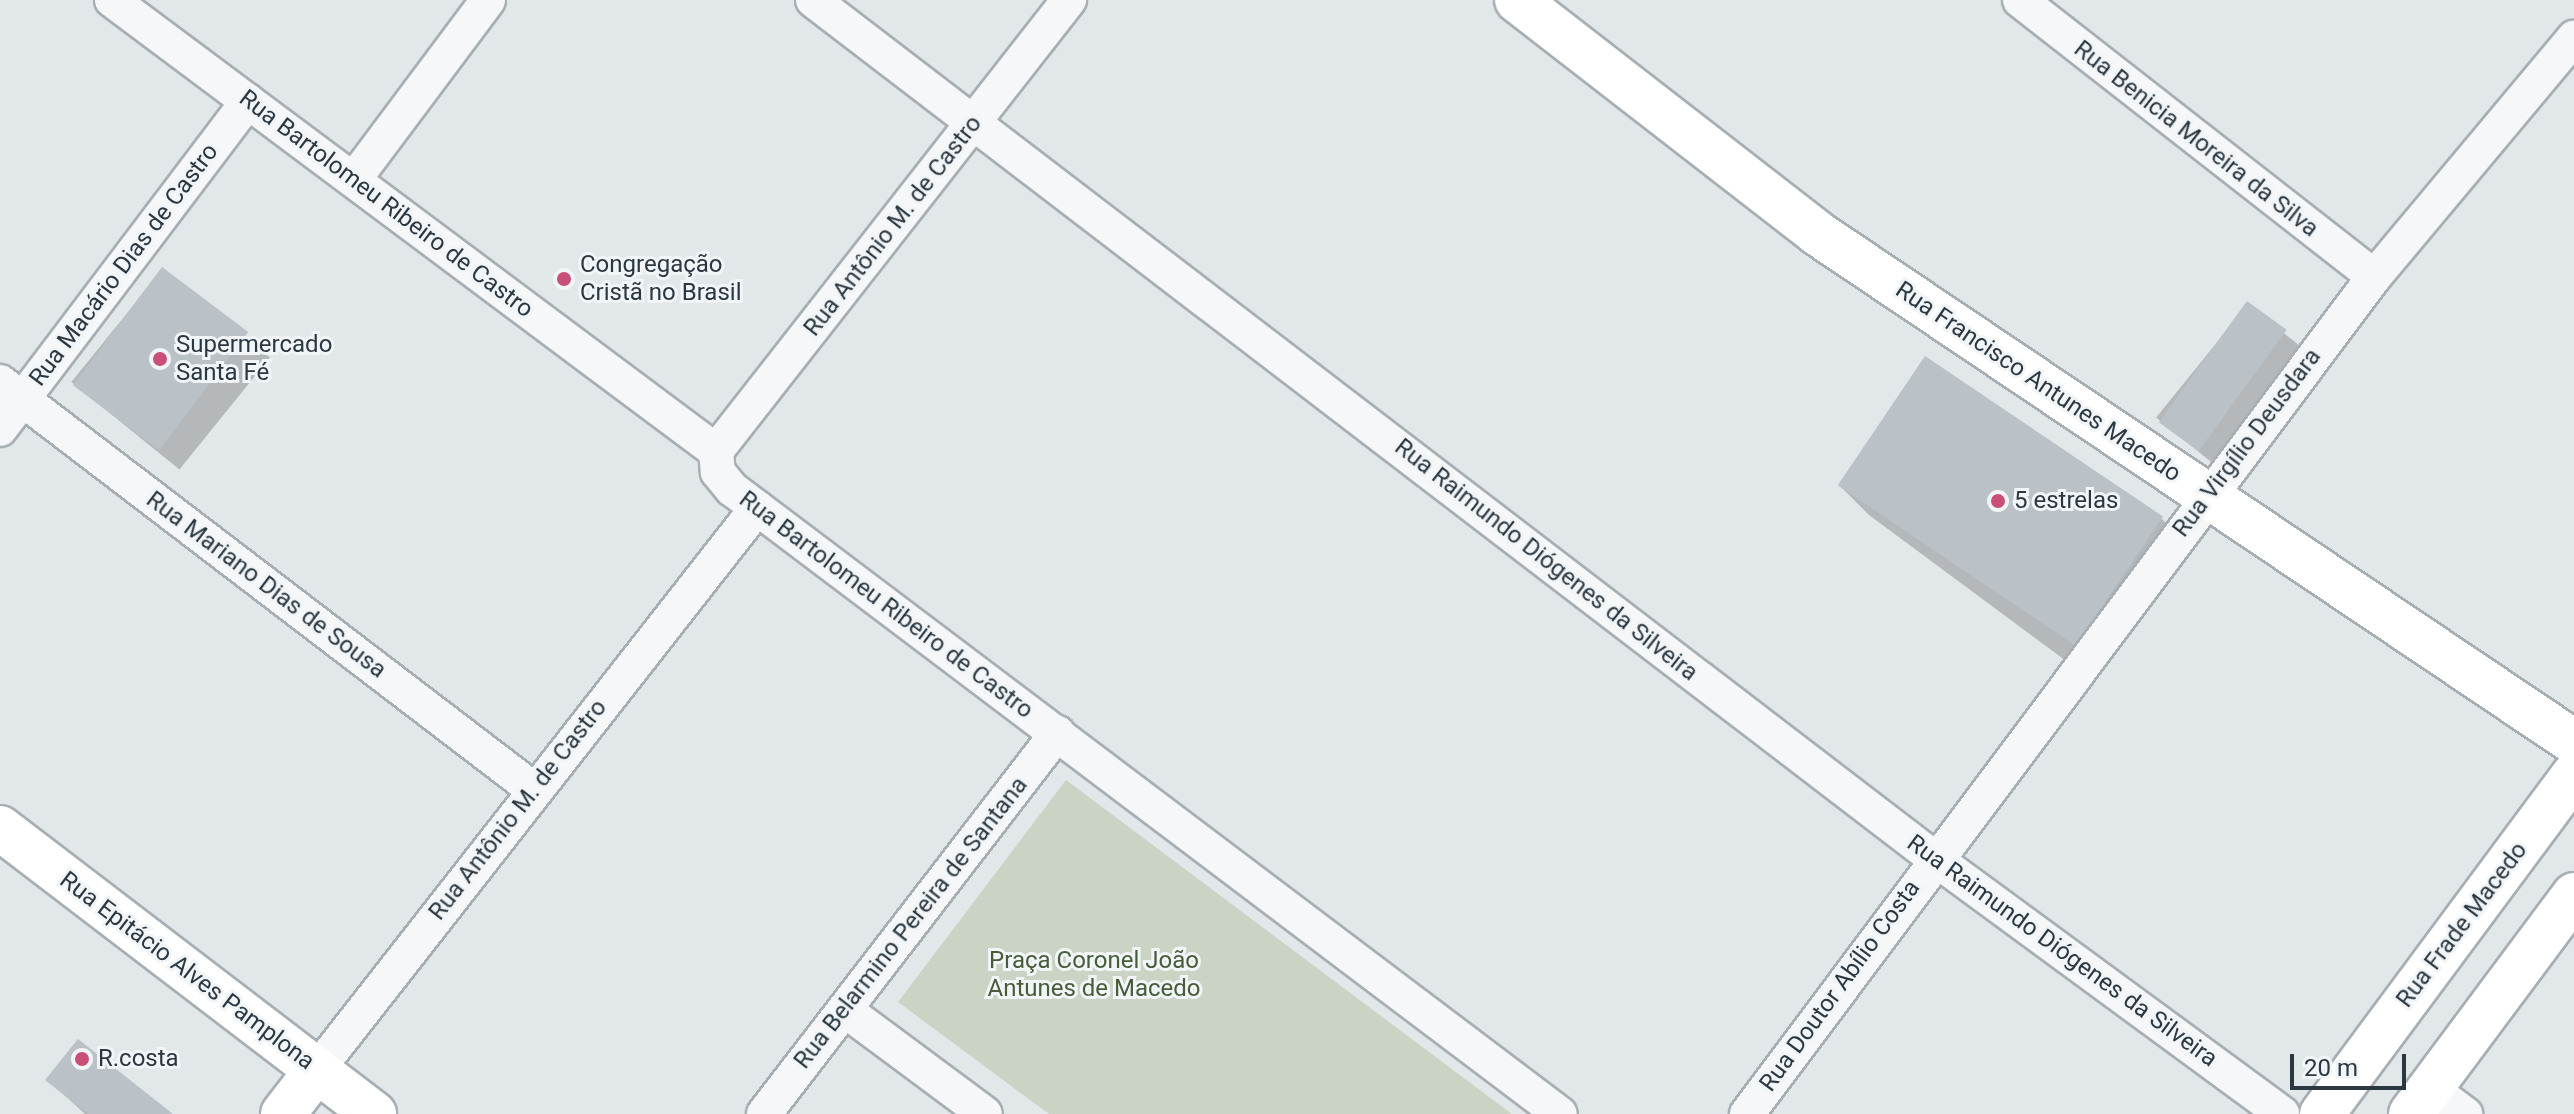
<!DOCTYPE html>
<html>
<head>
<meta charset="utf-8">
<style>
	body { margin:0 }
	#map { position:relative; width:2574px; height:1114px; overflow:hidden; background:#e2e7ea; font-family:Roboto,sans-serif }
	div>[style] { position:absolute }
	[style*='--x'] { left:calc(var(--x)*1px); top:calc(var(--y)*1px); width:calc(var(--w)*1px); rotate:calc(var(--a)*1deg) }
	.green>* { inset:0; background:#cbd4c4 }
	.shadow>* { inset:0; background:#0003; transform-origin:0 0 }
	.building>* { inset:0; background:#bac1c7; transform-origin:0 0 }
	.roads { filter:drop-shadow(2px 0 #a7afb4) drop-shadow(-2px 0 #a7afb4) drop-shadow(0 2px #a7afb4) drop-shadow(0 -2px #a7afb4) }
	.street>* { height:34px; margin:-17px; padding:0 17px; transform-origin:17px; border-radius:17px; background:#f5f7f8 }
	.secondary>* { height:44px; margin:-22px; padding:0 22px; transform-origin:22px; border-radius:22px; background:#fff }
	.dots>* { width:22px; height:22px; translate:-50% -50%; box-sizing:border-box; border:4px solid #f2f5f7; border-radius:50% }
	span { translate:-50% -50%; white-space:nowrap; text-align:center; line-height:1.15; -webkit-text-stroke:6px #f2f5f7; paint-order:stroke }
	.street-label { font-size:24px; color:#2b3841 }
	.poi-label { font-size:24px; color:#2b3841 }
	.left { translate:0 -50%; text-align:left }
	.park-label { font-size:24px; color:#475d39 }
	.scale { position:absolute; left:2290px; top:1054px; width:116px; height:36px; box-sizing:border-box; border:4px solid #2b3841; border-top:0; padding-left:10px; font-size:24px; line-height:28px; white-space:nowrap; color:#2b3841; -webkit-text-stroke:6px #f2f5f7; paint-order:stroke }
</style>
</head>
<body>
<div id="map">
	<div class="green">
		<i style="clip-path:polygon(1066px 780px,1512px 1114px,1049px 1114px,898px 1002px)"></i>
	</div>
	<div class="shadow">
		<i style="left:162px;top:270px;width:139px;height:144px;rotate:39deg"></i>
		<i style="left:2248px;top:304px;width:80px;height:146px;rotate:39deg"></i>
		<i style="clip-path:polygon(1839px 485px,2161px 518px,2190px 548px,2085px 675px,1869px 515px)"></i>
		<i style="clip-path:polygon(48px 1080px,169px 1114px,85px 1114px)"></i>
	</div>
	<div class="building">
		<i style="left:162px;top:267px;width:108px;height:148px;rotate:37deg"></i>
		<i style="left:2247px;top:301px;width:49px;height:150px;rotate:36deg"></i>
		<i style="left:1925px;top:356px;width:287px;height:156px;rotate:34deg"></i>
		<i style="clip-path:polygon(78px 1039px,173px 1114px,88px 1114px,45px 1080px)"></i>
	</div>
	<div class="roads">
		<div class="street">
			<i style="--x:112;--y:0;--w:754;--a:36.75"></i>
			<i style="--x:716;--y:451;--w:21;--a:85"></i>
			<i style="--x:718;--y:472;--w:22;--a:51"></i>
			<i style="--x:732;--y:489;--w:1037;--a:37.05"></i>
			<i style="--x:813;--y:0;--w:1412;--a:37.43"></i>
			<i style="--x:1934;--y:858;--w:432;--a:36.3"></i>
			<i style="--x:2020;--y:0;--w:449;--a:38"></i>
			<i style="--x:355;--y:178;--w:222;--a:-53.2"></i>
			<i style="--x:0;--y:382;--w:671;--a:37.37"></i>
			<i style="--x:0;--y:429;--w:411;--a:-52.9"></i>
			<i style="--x:716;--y:451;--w:573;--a:-51.95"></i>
			<i style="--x:845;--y:1010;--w:174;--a:36.6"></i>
			<i style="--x:317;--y:1070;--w:714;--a:-51.94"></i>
			<i style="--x:2430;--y:1088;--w:44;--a:36.6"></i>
			<i style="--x:764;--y:1114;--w:481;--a:-52.4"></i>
			<i style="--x:1747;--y:1114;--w:1046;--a:-53.16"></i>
			<i style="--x:2374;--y:277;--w:312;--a:-50.1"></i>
		</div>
		<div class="secondary">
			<i style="--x:1517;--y:0;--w:380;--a:37.8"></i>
			<i style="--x:1817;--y:233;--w:912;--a:33.92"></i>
			<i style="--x:0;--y:828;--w:471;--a:37.4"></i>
			<i style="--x:283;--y:1114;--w:56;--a:-52.3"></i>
			<i style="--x:2322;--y:1114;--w:422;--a:-53.4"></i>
			<i style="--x:2411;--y:1114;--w:273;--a:-53.3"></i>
		</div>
	</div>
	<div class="dots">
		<i style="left:564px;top:279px;background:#c94e78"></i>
		<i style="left:160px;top:359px;background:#c94e78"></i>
		<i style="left:1998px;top:501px;background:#c94e78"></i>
		<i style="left:82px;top:1059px;background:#c94e78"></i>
	</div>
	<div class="street-label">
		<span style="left:2196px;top:139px;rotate:38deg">Rua Benicia Moreira da Silva</span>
		<span style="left:386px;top:204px;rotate:37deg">Rua Bartolomeu Ribeiro de Castro</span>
		<span style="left:893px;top:226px;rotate:-52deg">Rua Antônio M. de Castro</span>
		<span style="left:124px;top:265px;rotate:-53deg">Rua Macário Dias de Castro</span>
		<span style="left:2038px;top:382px;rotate:34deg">Rua Francisco Antunes Macedo</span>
		<span style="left:2247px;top:443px;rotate:-53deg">Rua Virgílio Deusdara</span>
		<span style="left:1546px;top:560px;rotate:38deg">Rua Raimundo Diógenes da Silveira</span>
		<span style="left:266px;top:585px;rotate:37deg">Rua Mariano Dias de Sousa</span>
		<span style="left:886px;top:605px;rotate:37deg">Rua Bartolomeu Ribeiro de Castro</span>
		<span style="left:518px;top:810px;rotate:-52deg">Rua Antônio M. de Castro</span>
		<span style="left:911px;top:923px;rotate:-52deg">Rua Belarmino Pereira de Santana</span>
		<span style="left:2462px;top:925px;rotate:-53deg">Rua Frade Macedo</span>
		<span style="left:2062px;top:951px;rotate:36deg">Rua Raimundo Diógenes da Silveira</span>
		<span style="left:187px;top:971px;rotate:37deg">Rua Epitácio Alves Pamplona</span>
		<span style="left:1840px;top:986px;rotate:-54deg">Rua Doutor Abílio Costa</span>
	</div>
	<div class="poi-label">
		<span class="left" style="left:580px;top:279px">Congregação<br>Cristã no Brasil</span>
		<span class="left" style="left:176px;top:359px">Supermercado<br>Santa Fé</span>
		<span class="left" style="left:2014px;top:501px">5 estrelas</span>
		<span class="left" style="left:98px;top:1059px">R.costa</span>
	</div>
	<div class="park-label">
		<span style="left:1094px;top:975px">Praça Coronel João<br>Antunes de Macedo</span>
	</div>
	<div class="scale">20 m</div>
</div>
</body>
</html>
